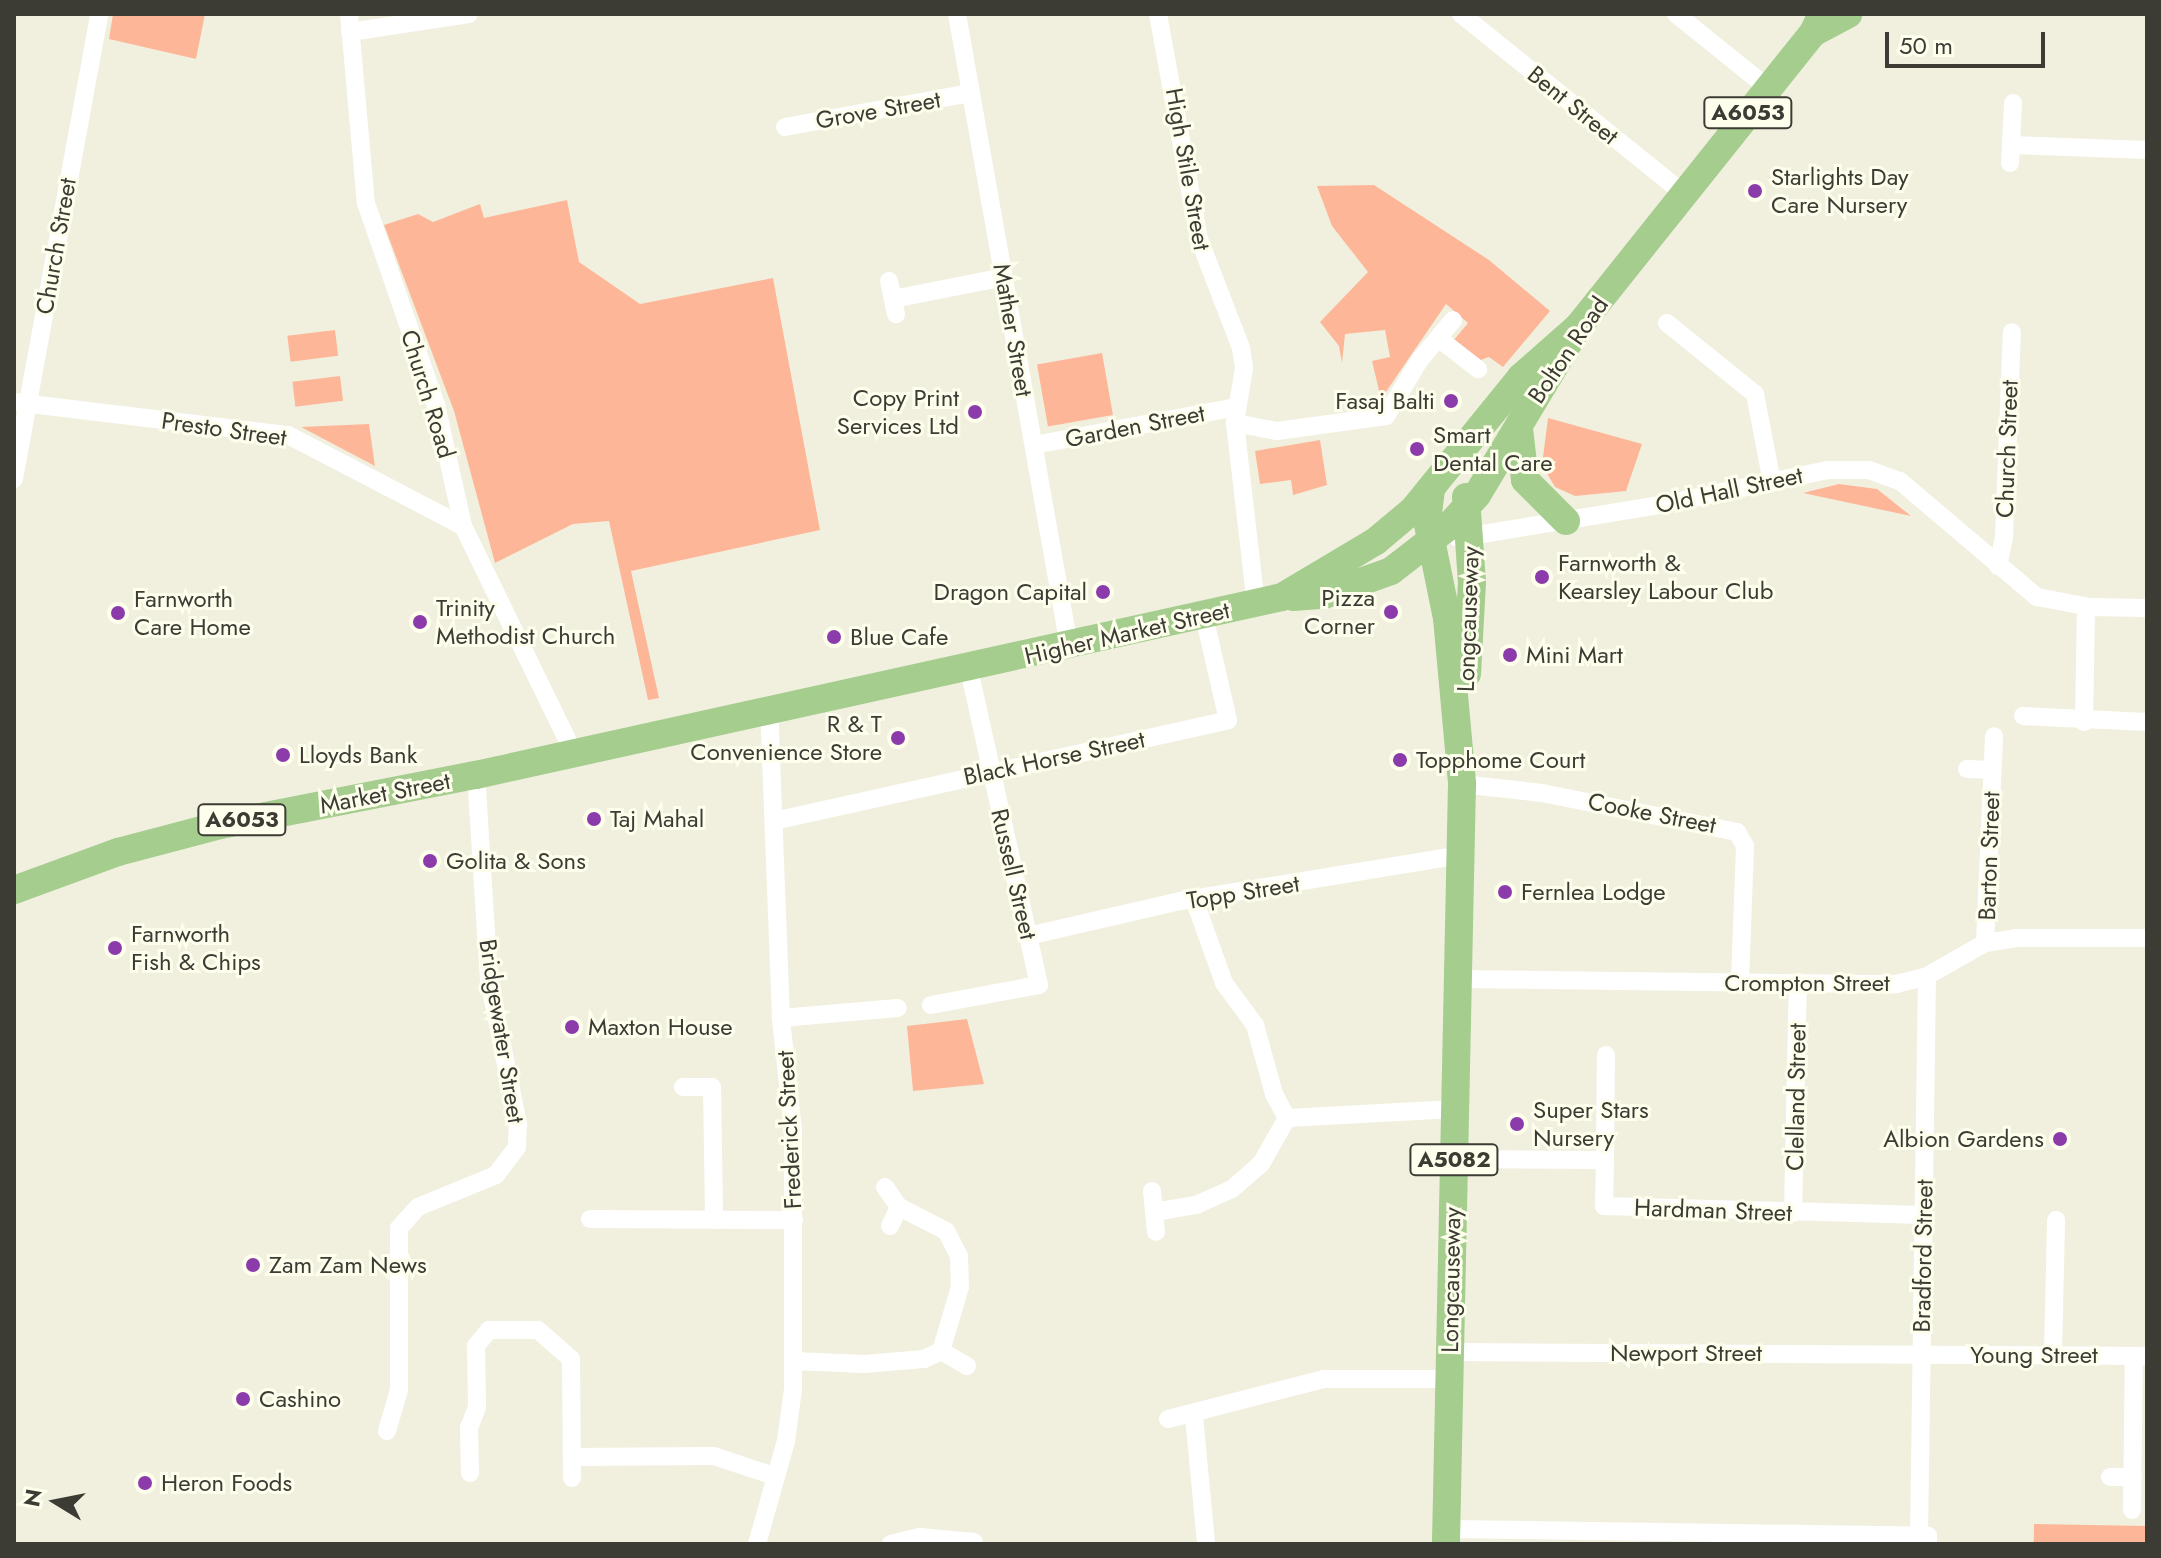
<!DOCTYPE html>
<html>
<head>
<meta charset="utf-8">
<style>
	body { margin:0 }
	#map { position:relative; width:2161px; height:1558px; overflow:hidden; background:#f1f0df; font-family:Jost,sans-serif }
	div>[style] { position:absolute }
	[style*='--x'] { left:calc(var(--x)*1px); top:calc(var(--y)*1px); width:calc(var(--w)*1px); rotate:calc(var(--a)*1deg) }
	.green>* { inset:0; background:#fdb798; transform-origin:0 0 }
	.minor>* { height:18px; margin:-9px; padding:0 9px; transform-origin:9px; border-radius:9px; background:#fff }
	.primary>* { height:28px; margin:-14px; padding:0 14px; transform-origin:14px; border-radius:14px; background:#a4cd8e }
	.dots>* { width:22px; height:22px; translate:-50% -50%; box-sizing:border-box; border:4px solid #fefeec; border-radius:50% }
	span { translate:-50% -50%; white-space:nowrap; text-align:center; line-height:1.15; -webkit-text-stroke:6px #fefeec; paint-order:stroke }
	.shield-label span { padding:2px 6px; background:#fefeec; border:2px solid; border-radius:6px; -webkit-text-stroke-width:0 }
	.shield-label { font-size:22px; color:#3c3c35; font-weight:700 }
	.street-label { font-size:24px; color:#3c3c35 }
	.poi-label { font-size:24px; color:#3c3c35 }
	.left { translate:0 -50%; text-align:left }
	.right { translate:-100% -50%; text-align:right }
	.frame { position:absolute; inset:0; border:16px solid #3c3c35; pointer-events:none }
	.north { position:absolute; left:16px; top:1462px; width:80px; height:80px; -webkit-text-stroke:6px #fefeec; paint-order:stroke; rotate:280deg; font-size:22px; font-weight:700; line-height:32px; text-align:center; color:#3c3c35 }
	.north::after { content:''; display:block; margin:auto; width:28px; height:36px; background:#3c3c35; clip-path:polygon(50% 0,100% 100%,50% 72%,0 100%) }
	.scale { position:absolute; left:1885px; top:32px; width:160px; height:36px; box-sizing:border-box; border:4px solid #3c3c35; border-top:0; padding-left:10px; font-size:24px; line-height:28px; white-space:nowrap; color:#3c3c35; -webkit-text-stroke:6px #fefeec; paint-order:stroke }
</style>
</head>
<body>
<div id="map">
	<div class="green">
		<i style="clip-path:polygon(113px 14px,205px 14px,196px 59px,109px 39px)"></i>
		<i style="clip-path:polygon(1374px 185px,1489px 260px,1550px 311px,1503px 367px,1489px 357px,1478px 361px,1453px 341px,1468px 323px,1446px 304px,1381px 399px,1372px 361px,1390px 357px,1385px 330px,1345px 334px,1342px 363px,1339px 346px,1320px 322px,1368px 272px,1332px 226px,1317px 186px)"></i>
		<i style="clip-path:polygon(567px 200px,579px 262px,640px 304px,773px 278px,820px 530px,631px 571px,659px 698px,648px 700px,609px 521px,573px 524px,495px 563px,454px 411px,384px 225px,418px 214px,433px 222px,480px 204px,484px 218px)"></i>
		<i style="left:335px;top:330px;width:26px;height:48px;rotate:83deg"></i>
		<i style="left:1102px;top:353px;width:63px;height:66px;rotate:80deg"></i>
		<i style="left:340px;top:376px;width:25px;height:48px;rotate:83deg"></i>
		<i style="clip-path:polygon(1548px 418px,1642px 444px,1626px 491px,1575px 496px,1555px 487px,1542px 465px)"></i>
		<i style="clip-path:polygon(369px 424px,375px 466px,301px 427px)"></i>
		<i style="clip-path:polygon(1320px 440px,1327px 485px,1293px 495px,1291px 480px,1260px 484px,1255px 451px)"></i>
		<i style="clip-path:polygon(1839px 484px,1877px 489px,1911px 516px,1803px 493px)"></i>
		<i style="clip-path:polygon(967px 1019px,984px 1084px,913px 1091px,907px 1026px)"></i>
		<i style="left:2034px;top:1524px;width:113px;height:20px;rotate:1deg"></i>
	</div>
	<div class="minor">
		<i style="--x:349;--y:14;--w:190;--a:84.9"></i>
		<i style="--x:366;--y:203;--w:214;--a:70.9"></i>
		<i style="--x:436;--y:405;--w:124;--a:77.4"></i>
		<i style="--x:463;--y:526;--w:254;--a:64"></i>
		<i style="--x:957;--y:14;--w:642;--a:79.95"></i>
		<i style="--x:1158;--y:14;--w:229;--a:79.7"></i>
		<i style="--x:1199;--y:239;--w:117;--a:68.9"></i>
		<i style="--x:1241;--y:348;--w:20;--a:81"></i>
		<i style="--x:1244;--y:368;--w:56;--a:99.3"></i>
		<i style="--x:1235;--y:423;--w:182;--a:83.4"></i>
		<i style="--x:1461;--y:14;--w:288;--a:38.9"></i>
		<i style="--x:1676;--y:14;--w:118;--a:38.8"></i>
		<i style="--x:350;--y:32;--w:120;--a:-8.6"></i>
		<i style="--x:785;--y:127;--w:189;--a:-10.4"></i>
		<i style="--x:2011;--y:145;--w:136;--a:2.1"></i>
		<i style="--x:2010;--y:163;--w:60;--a:-87.1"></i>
		<i style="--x:889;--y:281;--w:34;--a:78"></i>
		<i style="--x:893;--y:299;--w:113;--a:-11.2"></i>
		<i style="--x:1667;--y:323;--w:113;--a:38.9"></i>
		<i style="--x:1755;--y:394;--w:90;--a:79.1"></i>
		<i style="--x:1438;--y:338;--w:51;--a:37.8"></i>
		<i style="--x:14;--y:402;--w:276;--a:6.9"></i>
		<i style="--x:288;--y:435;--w:197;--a:27.5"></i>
		<i style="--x:1235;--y:423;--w:43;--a:10.8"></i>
		<i style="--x:1277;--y:431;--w:110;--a:-7.8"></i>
		<i style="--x:1386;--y:416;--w:64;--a:-59"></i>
		<i style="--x:1419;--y:361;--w:53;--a:-50.3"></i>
		<i style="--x:1034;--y:445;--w:207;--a:-10.6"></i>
		<i style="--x:14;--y:479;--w:473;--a:-79.6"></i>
		<i style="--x:1458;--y:538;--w:205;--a:-9.3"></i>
		<i style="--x:1660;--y:505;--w:172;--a:-11.8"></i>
		<i style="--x:1828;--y:470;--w:41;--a:0"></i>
		<i style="--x:1869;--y:470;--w:33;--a:20"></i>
		<i style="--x:1900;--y:481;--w:180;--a:40.3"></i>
		<i style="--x:2037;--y:597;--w:54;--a:10.7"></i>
		<i style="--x:2090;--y:607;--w:57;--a:1"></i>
		<i style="--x:1998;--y:566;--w:30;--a:-78"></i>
		<i style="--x:2004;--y:537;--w:205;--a:-87.8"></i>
		<i style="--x:2023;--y:716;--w:124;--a:2.8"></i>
		<i style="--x:2084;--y:722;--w:115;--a:-89"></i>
		<i style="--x:1967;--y:769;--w:25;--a:2"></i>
		<i style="--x:1462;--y:784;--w:81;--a:6.4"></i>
		<i style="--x:1542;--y:793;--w:199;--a:11.3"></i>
		<i style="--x:1737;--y:832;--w:16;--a:60"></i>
		<i style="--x:1745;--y:846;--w:136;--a:92.1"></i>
		<i style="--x:774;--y:821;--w:465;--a:-12.5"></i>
		<i style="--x:1228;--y:720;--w:107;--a:-103"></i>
		<i style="--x:1194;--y:899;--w:89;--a:70.3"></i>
		<i style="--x:1224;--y:983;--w:52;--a:53.6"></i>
		<i style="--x:1255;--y:1025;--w:72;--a:74.6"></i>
		<i style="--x:1274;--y:1094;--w:27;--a:62"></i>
		<i style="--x:1287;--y:1118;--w:168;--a:-3.1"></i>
		<i style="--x:1028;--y:936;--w:156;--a:-13"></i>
		<i style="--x:1180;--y:901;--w:284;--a:-9.3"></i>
		<i style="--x:1985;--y:943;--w:207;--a:-87.5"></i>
		<i style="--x:1457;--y:979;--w:439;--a:0.7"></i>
		<i style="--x:1896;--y:984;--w:32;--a:-14"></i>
		<i style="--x:1927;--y:976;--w:67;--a:-29.6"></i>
		<i style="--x:1985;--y:943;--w:30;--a:-9"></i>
		<i style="--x:2015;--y:938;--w:132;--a:0"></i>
		<i style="--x:931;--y:1005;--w:110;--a:-10.5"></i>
		<i style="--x:1039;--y:985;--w:324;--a:-102.5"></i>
		<i style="--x:781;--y:1018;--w:117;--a:-4.9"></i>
		<i style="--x:683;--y:1087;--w:29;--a:0"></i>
		<i style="--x:712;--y:1087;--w:133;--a:89.1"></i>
		<i style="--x:1454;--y:1159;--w:151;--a:0.4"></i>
		<i style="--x:1605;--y:1160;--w:46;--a:91.2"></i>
		<i style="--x:1604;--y:1206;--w:319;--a:1.6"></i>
		<i style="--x:1605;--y:1160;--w:105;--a:-89.5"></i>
		<i style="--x:885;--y:1187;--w:24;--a:55"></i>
		<i style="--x:899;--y:1207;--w:21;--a:115"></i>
		<i style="--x:1152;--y:1191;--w:41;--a:84.4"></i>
		<i style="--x:1154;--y:1212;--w:43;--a:-9.5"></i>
		<i style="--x:1196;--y:1205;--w:39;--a:-24"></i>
		<i style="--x:1232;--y:1189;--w:38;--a:-41"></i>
		<i style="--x:1261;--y:1164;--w:53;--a:-60.5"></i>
		<i style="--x:1793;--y:1213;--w:231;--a:-88.8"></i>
		<i style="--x:590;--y:1219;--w:204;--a:0.3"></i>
		<i style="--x:941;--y:1351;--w:30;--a:30"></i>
		<i style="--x:1450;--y:1352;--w:697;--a:0.33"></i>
		<i style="--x:2053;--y:1355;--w:135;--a:-88.7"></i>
		<i style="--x:793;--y:1361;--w:72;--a:2.4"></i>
		<i style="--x:865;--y:1364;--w:59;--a:-4.8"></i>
		<i style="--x:924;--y:1359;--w:19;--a:-25"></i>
		<i style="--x:941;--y:1351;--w:67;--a:-73.5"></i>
		<i style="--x:960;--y:1287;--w:31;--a:-92"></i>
		<i style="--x:959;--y:1256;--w:28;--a:-117"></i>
		<i style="--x:946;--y:1231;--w:53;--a:-152.9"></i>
		<i style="--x:1194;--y:1416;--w:129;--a:84.6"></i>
		<i style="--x:1168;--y:1419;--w:161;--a:-14.4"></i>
		<i style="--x:1324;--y:1379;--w:125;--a:0"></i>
		<i style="--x:387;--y:1431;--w:43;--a:-73.7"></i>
		<i style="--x:399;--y:1390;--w:162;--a:-90"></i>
		<i style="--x:399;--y:1228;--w:28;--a:-48"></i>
		<i style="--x:418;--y:1207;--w:84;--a:-22.3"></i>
		<i style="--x:496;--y:1175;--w:35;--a:-53"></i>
		<i style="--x:517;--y:1147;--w:23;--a:-88"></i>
		<i style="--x:518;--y:1124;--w:147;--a:-101.4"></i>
		<i style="--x:489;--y:980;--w:205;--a:-93.6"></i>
		<i style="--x:572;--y:1457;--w:142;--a:-0.4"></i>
		<i style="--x:714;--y:1456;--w:63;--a:18.4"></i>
		<i style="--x:470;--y:1473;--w:45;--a:-91.3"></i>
		<i style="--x:469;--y:1428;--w:22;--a:-69"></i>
		<i style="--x:477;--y:1407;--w:61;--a:-90.9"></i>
		<i style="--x:476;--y:1346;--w:21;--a:-51"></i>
		<i style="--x:489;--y:1330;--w:49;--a:0"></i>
		<i style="--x:538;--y:1330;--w:44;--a:41.3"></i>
		<i style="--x:571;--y:1359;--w:119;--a:89.5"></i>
		<i style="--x:2110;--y:1477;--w:23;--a:0"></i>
		<i style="--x:2132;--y:1510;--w:154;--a:-89.3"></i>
		<i style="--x:1447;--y:1529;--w:481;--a:0.8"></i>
		<i style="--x:1928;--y:1536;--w:8;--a:90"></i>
		<i style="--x:1919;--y:1536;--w:560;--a:-89.18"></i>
		<i style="--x:757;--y:1544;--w:107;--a:-74.3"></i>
		<i style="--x:786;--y:1441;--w:52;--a:-82.3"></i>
		<i style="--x:793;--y:1389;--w:258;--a:-90"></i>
		<i style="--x:793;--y:1131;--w:114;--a:-96.1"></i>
		<i style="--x:781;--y:1018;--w:306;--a:-92.2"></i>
		<i style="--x:891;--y:1544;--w:30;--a:-14"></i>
		<i style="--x:920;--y:1537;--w:54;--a:5.3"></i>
	</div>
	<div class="primary">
		<i style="--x:1813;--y:33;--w:40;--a:-28"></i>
		<i style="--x:1519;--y:429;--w:51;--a:83.3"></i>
		<i style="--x:1525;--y:480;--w:58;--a:45"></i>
		<i style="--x:1431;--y:489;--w:31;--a:97"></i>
		<i style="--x:1427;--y:520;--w:100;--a:78.5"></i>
		<i style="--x:1447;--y:618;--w:167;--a:84.8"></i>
		<i style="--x:1462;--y:784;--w:760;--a:91.21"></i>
		<i style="--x:1466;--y:497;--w:85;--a:86"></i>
		<i style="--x:1472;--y:582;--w:92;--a:93.1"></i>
		<i style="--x:1293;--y:597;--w:31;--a:-4"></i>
		<i style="--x:1324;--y:595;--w:71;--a:-19.7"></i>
		<i style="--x:1391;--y:571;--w:72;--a:-37.7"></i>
		<i style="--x:1448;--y:527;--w:43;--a:-47.8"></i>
		<i style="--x:1477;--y:495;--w:196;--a:-59"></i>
		<i style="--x:1578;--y:327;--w:376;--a:-51.4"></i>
		<i style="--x:1813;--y:33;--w:21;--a:-65"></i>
		<i style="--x:14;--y:890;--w:111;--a:-20.1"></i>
		<i style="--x:118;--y:852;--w:106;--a:-14.8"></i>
		<i style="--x:220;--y:825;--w:261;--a:-11.1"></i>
		<i style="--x:476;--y:775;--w:825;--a:-12.45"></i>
		<i style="--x:1282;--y:597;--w:109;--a:-30.8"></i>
		<i style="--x:1376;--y:541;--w:48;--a:-40"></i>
		<i style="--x:1413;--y:510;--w:171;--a:-50.9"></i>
		<i style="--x:1521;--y:377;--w:76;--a:-41.3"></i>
	</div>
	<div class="dots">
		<i style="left:1755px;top:191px;background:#8c3bab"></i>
		<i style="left:1451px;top:401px;background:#8c3bab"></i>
		<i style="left:975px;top:412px;background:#8c3bab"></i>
		<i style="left:1417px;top:449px;background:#8c3bab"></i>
		<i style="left:1542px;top:577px;background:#8c3bab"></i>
		<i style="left:1103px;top:592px;background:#8c3bab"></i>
		<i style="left:1391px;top:612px;background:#8c3bab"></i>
		<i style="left:118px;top:613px;background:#8c3bab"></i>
		<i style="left:420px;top:622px;background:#8c3bab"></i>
		<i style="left:834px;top:637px;background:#8c3bab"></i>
		<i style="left:1510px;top:655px;background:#8c3bab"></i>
		<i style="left:898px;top:738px;background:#8c3bab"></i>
		<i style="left:283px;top:755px;background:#8c3bab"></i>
		<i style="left:1400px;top:760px;background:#8c3bab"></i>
		<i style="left:594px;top:819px;background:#8c3bab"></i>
		<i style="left:430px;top:861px;background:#8c3bab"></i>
		<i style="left:1505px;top:892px;background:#8c3bab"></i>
		<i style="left:115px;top:948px;background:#8c3bab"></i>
		<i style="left:572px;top:1027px;background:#8c3bab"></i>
		<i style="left:1517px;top:1124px;background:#8c3bab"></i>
		<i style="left:2060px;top:1139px;background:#8c3bab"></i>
		<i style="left:253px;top:1265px;background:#8c3bab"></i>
		<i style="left:243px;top:1399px;background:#8c3bab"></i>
		<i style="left:145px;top:1483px;background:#8c3bab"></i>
	</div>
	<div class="shield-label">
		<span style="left:1748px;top:113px">A6053</span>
		<span style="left:242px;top:820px">A6053</span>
		<span style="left:1454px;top:1160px">A5082</span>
	</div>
	<div class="street-label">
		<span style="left:1573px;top:105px;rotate:39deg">Bent Street</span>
		<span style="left:878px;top:110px;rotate:-10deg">Grove Street</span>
		<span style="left:1188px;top:169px;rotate:80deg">High Stile Street</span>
		<span style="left:56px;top:246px;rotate:-80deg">Church Street</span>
		<span style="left:1013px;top:330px;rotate:80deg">Mather Street</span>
		<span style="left:1568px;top:350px;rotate:-56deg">Bolton Road</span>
		<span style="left:428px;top:394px;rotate:73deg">Church Road</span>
		<span style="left:1135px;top:426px;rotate:-11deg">Garden Street</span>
		<span style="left:224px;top:429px;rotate:8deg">Presto Street</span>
		<span style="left:2007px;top:449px;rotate:-88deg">Church Street</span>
		<span style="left:1729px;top:490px;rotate:-12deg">Old Hall Street</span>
		<span style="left:1468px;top:619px;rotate:-88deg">Longcauseway</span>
		<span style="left:1127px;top:633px;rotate:-13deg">Higher Market Street</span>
		<span style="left:1054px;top:758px;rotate:-12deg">Black Horse Street</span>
		<span style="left:385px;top:793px;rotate:-11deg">Market Street</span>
		<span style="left:1652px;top:813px;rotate:11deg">Cooke Street</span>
		<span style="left:1989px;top:856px;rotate:-88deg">Barton Street</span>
		<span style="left:1014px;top:874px;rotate:77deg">Russell Street</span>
		<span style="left:1243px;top:892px;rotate:-9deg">Topp Street</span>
		<span style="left:1807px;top:983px">Crompton Street</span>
		<span style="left:502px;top:1031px;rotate:81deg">Bridgewater Street</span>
		<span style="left:1796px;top:1097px;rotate:-89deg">Clelland Street</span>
		<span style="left:789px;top:1130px;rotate:-93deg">Frederick Street</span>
		<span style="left:1713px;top:1210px;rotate:2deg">Hardman Street</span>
		<span style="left:1923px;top:1256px;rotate:-89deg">Bradford Street</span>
		<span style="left:1451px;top:1280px;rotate:-89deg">Longcauseway</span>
		<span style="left:1686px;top:1353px">Newport Street</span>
		<span style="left:2034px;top:1355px">Young Street</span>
	</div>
	<div class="poi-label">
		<span class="left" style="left:1771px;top:191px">Starlights Day<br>Care Nursery</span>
		<span class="right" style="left:959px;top:412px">Copy Print<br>Services Ltd</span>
		<span class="right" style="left:1435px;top:401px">Fasaj Balti</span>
		<span class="left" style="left:1433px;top:449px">Smart<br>Dental Care</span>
		<span class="left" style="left:1558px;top:577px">Farnworth &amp;<br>Kearsley Labour Club</span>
		<span class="right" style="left:1087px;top:592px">Dragon Capital</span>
		<span class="right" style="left:1375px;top:612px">Pizza<br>Corner</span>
		<span class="left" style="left:134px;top:613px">Farnworth<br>Care Home</span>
		<span class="left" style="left:436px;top:622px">Trinity<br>Methodist Church</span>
		<span class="left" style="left:850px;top:637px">Blue Cafe</span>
		<span class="left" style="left:1526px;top:655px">Mini Mart</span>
		<span class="right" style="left:882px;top:738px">R &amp; T<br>Convenience Store</span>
		<span class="left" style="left:299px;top:755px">Lloyds Bank</span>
		<span class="left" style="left:1416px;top:760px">Topphome Court</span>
		<span class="left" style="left:610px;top:819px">Taj Mahal</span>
		<span class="left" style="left:446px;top:861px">Golita &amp; Sons</span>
		<span class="left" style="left:1521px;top:892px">Fernlea Lodge</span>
		<span class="left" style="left:131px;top:948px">Farnworth<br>Fish &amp; Chips</span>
		<span class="left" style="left:588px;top:1027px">Maxton House</span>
		<span class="left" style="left:1533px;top:1124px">Super Stars<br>Nursery</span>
		<span class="right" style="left:2044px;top:1139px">Albion Gardens</span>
		<span class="left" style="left:269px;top:1265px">Zam Zam News</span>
		<span class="left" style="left:259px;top:1399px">Cashino</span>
		<span class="left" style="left:161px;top:1483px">Heron Foods</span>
	</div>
	<div class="frame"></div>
	<div class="north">N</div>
	<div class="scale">50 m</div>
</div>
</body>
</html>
